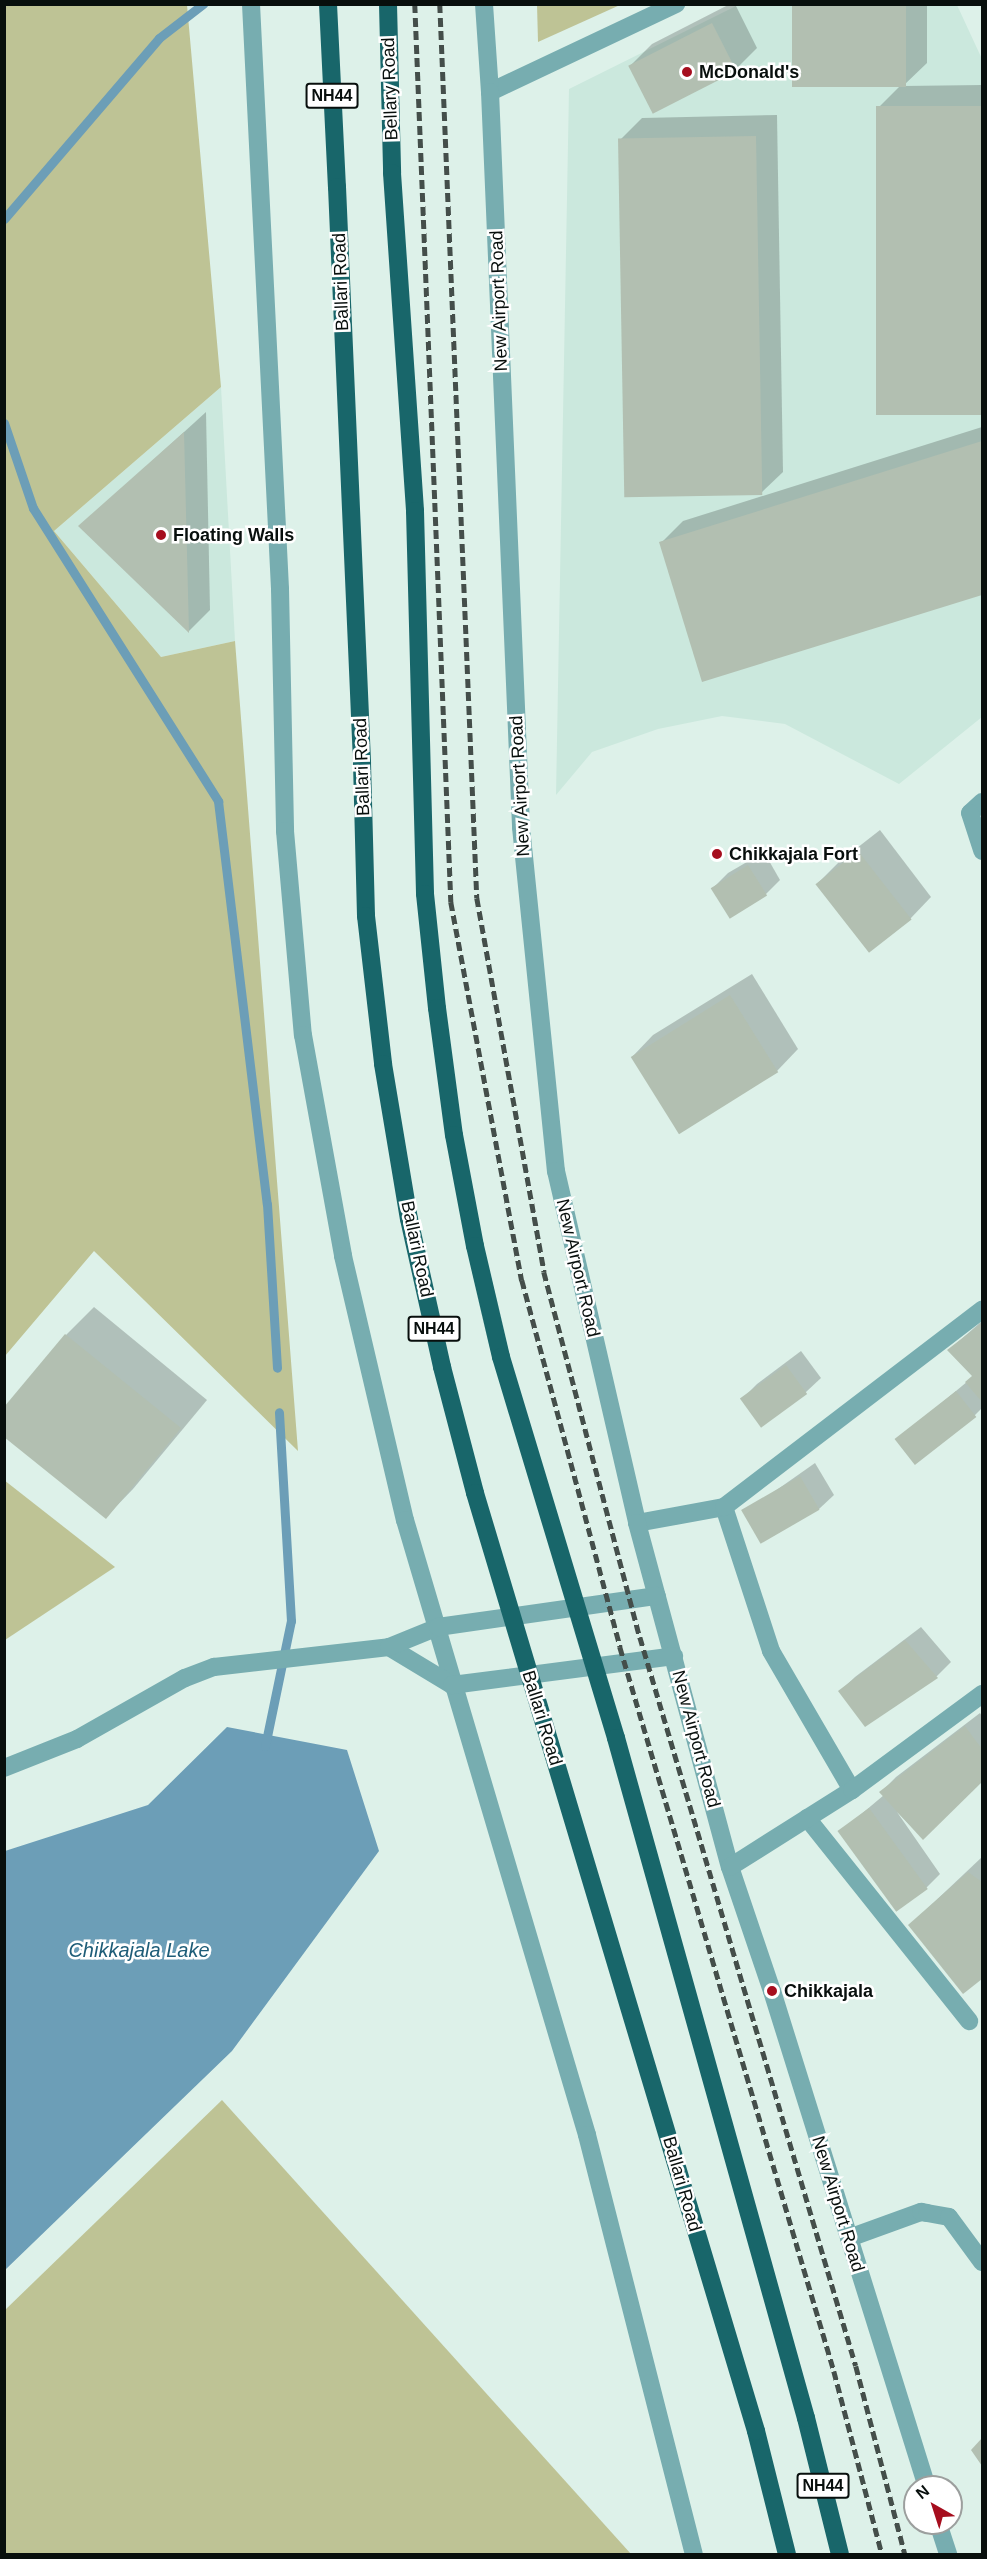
<!DOCTYPE html>
<html>
<head>
<meta charset="utf-8">
<style>
	body { margin:0 }
	#map { position:relative; width:987px; height:2559px; overflow:hidden; background:#ddf1e9; font-family:Arial,sans-serif }
	div>[style] { position:absolute }
	[style*='--x'] { left:calc(var(--x)*1px); top:calc(var(--y)*1px); width:calc(var(--w)*1px); rotate:calc(var(--a)*1deg) }
	.built>* { inset:0; background:#cbe8dd }
	.green>* { inset:0; background:#bec395 }
	.water>* { inset:0; background:#6c9eb7 }
	.shadow>* { inset:0; background:#0003 }
	.stream>* { height:9px; margin:-4.5px; padding:0 4.5px; transform-origin:4.5px; border-radius:4.5px; background:#6c9eb7 }
	.building>* { inset:0; background:#b2bfb1; transform-origin:0 0 }
	.minor>* { height:18px; margin:-9px; padding:0 9px; transform-origin:9px; border-radius:9px; background:#77adb0 }
	.tertiary>* { height:18px; margin:-9px; padding:0 9px; transform-origin:9px; border-radius:9px; background:#77adb0 }
	.trunk>* { height:18px; margin:-9px; padding:0 9px; transform-origin:9px; border-radius:9px; background:#18666a }
	.rail>* { height:4.5px; margin-top:-2.25px; transform-origin:0; background:repeating-linear-gradient(90deg,#444e4a 0 9px,transparent 0 13.5px) }
	.trunk-bridge>* { height:18px; margin:-9px; padding:0 9px; transform-origin:9px; border-radius:9px; background:#18666a }
	.dots>* { width:16px; height:16px; translate:-50% -50%; box-sizing:border-box; border:3px solid #fff; border-radius:50% }
	span { translate:-50% -50%; white-space:nowrap; text-align:center; line-height:1.15; -webkit-text-stroke:5px #fff; paint-order:stroke }
	.shield-label span { padding:2px 4px; background:#fff; border:2px solid; border-radius:4px; -webkit-text-stroke-width:0 }
	.shield-label { font-size:16px; color:#080f0d; font-weight:700 }
	.poi-label { font-size:18px; color:#080f0d; font-weight:700 }
	.left { translate:0 -50%; text-align:left }
	.street-label { font-size:18px; color:#080f0d }
	.water-label { font-size:20px; color:#1e5d78; font-style:italic }
	.frame { position:absolute; inset:0; border:6px solid #080f0d; pointer-events:none }
	.north { position:absolute; left:903px; top:2475px; width:60px; height:60px; box-sizing:border-box; background:#fff; border:2px solid #9c9f9e; border-radius:50%; rotate:321deg; font-size:16px; font-weight:700; line-height:24px; text-align:center; color:#080f0d }
	.north::after { content:''; display:block; margin:auto; width:21px; height:27px; background:#a60e1e; clip-path:polygon(50% 0,100% 100%,50% 72%,0 100%) }
</style>
</head>
<body>
<div id="map">
	<div class="built">
		<i style="clip-path:polygon(738px 5px,957px 5px,982px 59px,982px 717px,899px 784px,785px 724px,722px 716px,658px 729px,592px 752px,556px 795px,569px 89px)"></i>
		<i style="clip-path:polygon(221px 387px,235px 641px,161px 657px,54px 531px)"></i>
	</div>
	<div class="green">
		<i style="clip-path:polygon(5px 4px,187px 5px,221px 387px,54px 531px,161px 657px,235px 641px,298px 1451px,94px 1251px,5px 1356px)"></i>
		<i style="clip-path:polygon(537px 4px,620px 4px,620px 5px,538px 42px)"></i>
		<i style="clip-path:polygon(4px 1480px,115px 1567px,5px 1640px,4px 1640px)"></i>
		<i style="clip-path:polygon(222px 2100px,631px 2554px,5px 2554px,5px 2310px)"></i>
	</div>
	<div class="water">
		<i style="clip-path:polygon(227px 1727px,347px 1750px,379px 1851px,232px 2051px,5px 2270px,5px 1851px,148px 1805px)"></i>
	</div>
	<div class="shadow">
		<i style="clip-path:polygon(730px 4px,735px 4px,757px 48px,735px 70px,653px 111px,630px 66px,652px 44px)"></i>
		<i style="clip-path:polygon(794px 4px,927px 4px,927px 63px,903px 86px,982px 85px,982px 413px,879px 414px,878px 108px,901px 85px)"></i>
		<i style="clip-path:polygon(777px 115px,783px 472px,761px 493px,620px 140px,642px 118px)"></i>
		<i style="clip-path:polygon(206px 412px,210px 610px,189px 631px,81px 526px)"></i>
		<i style="clip-path:polygon(982px 427px,982px 593px,703px 680px,661px 543px,683px 521px)"></i>
		<i style="clip-path:polygon(880px 830px,931px 897px,910px 919px,817px 884px,839px 862px)"></i>
		<i style="clip-path:polygon(764px 852px,780px 880px,766px 894px,713px 888px,728px 873px)"></i>
		<i style="clip-path:polygon(752px 974px,798px 1049px,777px 1071px,632px 1057px,653px 1035px)"></i>
		<i style="clip-path:polygon(94px 1307px,207px 1400px,133px 1489px,106px 1517px,66px 1335px)"></i>
		<i style="clip-path:polygon(982px 1321px,982px 1408px,975px 1415px,897px 1440px,974px 1376px,949px 1350px)"></i>
		<i style="clip-path:polygon(801px 1351px,821px 1378px,806px 1392px,762px 1425px,742px 1399px,757px 1384px)"></i>
		<i style="clip-path:polygon(815px 1463px,834px 1495px,819px 1509px,746px 1515px,761px 1501px)"></i>
		<i style="clip-path:polygon(921px 1627px,951px 1662px,937px 1676px,865px 1725px,840px 1691px,855px 1677px)"></i>
		<i style="clip-path:polygon(980px 1713px,982px 1716px,982px 1780px,923px 1838px,897px 1812px,940px 1874px,926px 1888px,840px 1832px,884px 1795px,881px 1792px,896px 1777px)"></i>
		<i style="clip-path:polygon(982px 1857px,982px 1977px,964px 1992px,910px 1925px)"></i>
	</div>
	<div class="stream">
		<i style="--x:4;--y:219;--w:238;--a:-49.4"></i>
		<i style="--x:159;--y:38;--w:56;--a:-37.7"></i>
		<i style="--x:4;--y:423;--w:90;--a:71.2"></i>
		<i style="--x:33;--y:508;--w:347;--a:57.7"></i>
		<i style="--x:218;--y:801;--w:406;--a:83.1"></i>
		<i style="--x:267;--y:1204;--w:164;--a:86.5"></i>
		<i style="--x:265;--y:1746;--w:128;--a:-78.3"></i>
		<i style="--x:291;--y:1621;--w:209;--a:-93.3"></i>
	</div>
	<div class="building">
		<i style="left:792px;top:4px;width:114px;height:83px"></i>
		<i style="left:712px;top:23px;width:54px;height:94px;rotate:63deg"></i>
		<i style="left:982px;top:106px;width:309px;height:106px;rotate:90deg"></i>
		<i style="left:756px;top:136px;width:359px;height:138px;rotate:89deg"></i>
		<i style="clip-path:polygon(184px 432px,189px 633px,78px 526px)"></i>
		<i style="clip-path:polygon(982px 441px,982px 595px,702px 682px,659px 542px)"></i>
		<i style="left:858px;top:851px;width:87px;height:54px;rotate:52deg"></i>
		<i style="left:748px;top:865px;width:36px;height:44px;rotate:58deg"></i>
		<i style="left:730px;top:995px;width:91px;height:117px;rotate:58deg"></i>
		<i style="clip-path:polygon(982px 1323px,982px 1402px,965px 1382px,972px 1376px,947px 1350px)"></i>
		<i style="clip-path:polygon(65px 1334px,181px 1428px,106px 1519px,4px 1437px,4px 1407px)"></i>
		<i style="left:786px;top:1365px;width:36px;height:57px;rotate:54deg"></i>
		<i style="left:956px;top:1391px;width:33px;height:78px;rotate:52deg"></i>
		<i style="left:800px;top:1476px;width:39px;height:68px;rotate:60deg"></i>
		<i style="clip-path:polygon(905px 1640px,938px 1678px,865px 1727px,838px 1691px)"></i>
		<i style="clip-path:polygon(965px 1726px,982px 1749px,982px 1782px,923px 1840px,879px 1792px)"></i>
		<i style="left:869px;top:1808px;width:100px;height:39px;rotate:54deg"></i>
		<i style="clip-path:polygon(968px 1872px,982px 1882px,982px 1979px,963px 1994px,908px 1925px)"></i>
		<i style="clip-path:polygon(982px 2438px,982px 2466px,971px 2450px)"></i>
	</div>
	<div class="minor">
		<i style="--x:490;--y:92;--w:206;--a:-25.3"></i>
		<i style="--x:982;--y:802;--w:16;--a:137"></i>
		<i style="--x:970;--y:813;--w:40;--a:72"></i>
		<i style="--x:724;--y:1507;--w:151;--a:71.9"></i>
		<i style="--x:771;--y:1651;--w:161;--a:59.8"></i>
		<i style="--x:637;--y:1523;--w:88;--a:-10.4"></i>
		<i style="--x:724;--y:1507;--w:325;--a:-37.4"></i>
		<i style="--x:807;--y:1818;--w:260;--a:51.4"></i>
		<i style="--x:849;--y:2238;--w:77;--a:-19.9"></i>
		<i style="--x:921;--y:2212;--w:6;--a:9"></i>
		<i style="--x:927;--y:2213;--w:22;--a:10"></i>
		<i style="--x:949;--y:2217;--w:56;--a:53.7"></i>
	</div>
	<div class="tertiary">
		<i style="--x:251;--y:4;--w:586;--a:87.16"></i>
		<i style="--x:280;--y:589;--w:242;--a:88.8"></i>
		<i style="--x:285;--y:831;--w:205;--a:85"></i>
		<i style="--x:303;--y:1035;--w:225;--a:79.7"></i>
		<i style="--x:343;--y:1256;--w:271;--a:76.8"></i>
		<i style="--x:405;--y:1520;--w:641;--a:73.51"></i>
		<i style="--x:587;--y:2135;--w:432;--a:75.7"></i>
		<i style="--x:484;--y:4;--w:88;--a:86.1"></i>
		<i style="--x:490;--y:92;--w:736;--a:87.58"></i>
		<i style="--x:521;--y:827;--w:346;--a:84.2"></i>
		<i style="--x:556;--y:1171;--w:361;--a:77"></i>
		<i style="--x:637;--y:1523;--w:356;--a:74.9"></i>
		<i style="--x:730;--y:1867;--w:131;--a:71.3"></i>
		<i style="--x:772;--y:1991;--w:520;--a:72.65"></i>
		<i style="--x:389;--y:1647;--w:74;--a:31.1"></i>
		<i style="--x:452;--y:1685;--w:224;--a:-7.4"></i>
		<i style="--x:4;--y:1768;--w:79;--a:-21.7"></i>
		<i style="--x:77;--y:1739;--w:124;--a:-29.5"></i>
		<i style="--x:185;--y:1678;--w:31;--a:-21"></i>
		<i style="--x:214;--y:1667;--w:176;--a:-6.5"></i>
		<i style="--x:389;--y:1647;--w:53;--a:-22.2"></i>
		<i style="--x:438;--y:1627;--w:221;--a:-8.1"></i>
		<i style="--x:730;--y:1867;--w:144;--a:-32.3"></i>
		<i style="--x:852;--y:1790;--w:162;--a:-36.4"></i>
		<i style="--x:938;--y:2523;--w:33;--a:72"></i>
	</div>
	<div class="trunk">
		<i style="--x:328;--y:4;--w:183;--a:87.2"></i>
		<i style="--x:388;--y:4;--w:169;--a:88.6"></i>
		<i style="--x:806;--y:2418;--w:140;--a:76"></i>
		<i style="--x:756;--y:2431;--w:127;--a:75.9"></i>
	</div>
	<div class="rail">
		<i style="--x:415;--y:4;--w:899;--a:87.7"></i>
		<i style="--x:451;--y:902;--w:385;--a:79.4"></i>
		<i style="--x:522;--y:1280;--w:380;--a:75"></i>
		<i style="--x:620;--y:1647;--w:755;--a:73.53"></i>
		<i style="--x:834;--y:2371;--w:189;--a:75.3"></i>
		<i style="--x:440;--y:4;--w:895;--a:87.63"></i>
		<i style="--x:477;--y:898;--w:380;--a:79.8"></i>
		<i style="--x:544;--y:1272;--w:377;--a:75.3"></i>
		<i style="--x:640;--y:1637;--w:760;--a:73.5"></i>
		<i style="--x:856;--y:2366;--w:194;--a:75.4"></i>
	</div>
	<div class="trunk-bridge">
		<i style="--x:392;--y:173;--w:339;--a:86.1"></i>
		<i style="--x:415;--y:511;--w:383;--a:88.5"></i>
		<i style="--x:425;--y:894;--w:115;--a:84"></i>
		<i style="--x:437;--y:1008;--w:128;--a:82.4"></i>
		<i style="--x:454;--y:1135;--w:113;--a:79.3"></i>
		<i style="--x:475;--y:1246;--w:114;--a:76.8"></i>
		<i style="--x:501;--y:1357;--w:398;--a:73.2"></i>
		<i style="--x:616;--y:1738;--w:706;--a:74.39"></i>
		<i style="--x:337;--y:187;--w:577;--a:87.51"></i>
		<i style="--x:362;--y:763;--w:153;--a:88.5"></i>
		<i style="--x:366;--y:916;--w:149;--a:83.4"></i>
		<i style="--x:383;--y:1064;--w:157;--a:80.5"></i>
		<i style="--x:409;--y:1219;--w:152;--a:77.4"></i>
		<i style="--x:442;--y:1367;--w:130;--a:75.3"></i>
		<i style="--x:475;--y:1493;--w:979;--a:73.32"></i>
	</div>
	<div class="dots">
		<i style="left:687px;top:72px;background:#a60e1e"></i>
		<i style="left:161px;top:535px;background:#a60e1e"></i>
		<i style="left:717px;top:854px;background:#a60e1e"></i>
		<i style="left:772px;top:1991px;background:#a60e1e"></i>
	</div>
	<div class="shield-label">
		<span style="left:332px;top:96px">NH44</span>
		<span style="left:434px;top:1329px">NH44</span>
		<span style="left:823px;top:2486px">NH44</span>
	</div>
	<div class="poi-label">
		<span class="left" style="left:699px;top:72px">McDonald's</span>
		<span class="left" style="left:173px;top:535px">Floating Walls</span>
		<span class="left" style="left:729px;top:854px">Chikkajala Fort</span>
		<span class="left" style="left:784px;top:1991px">Chikkajala</span>
	</div>
	<div class="street-label">
		<span style="left:390px;top:89px;rotate:-92deg">Bellary Road</span>
		<span style="left:341px;top:282px;rotate:-92deg">Ballari Road</span>
		<span style="left:499px;top:301px;rotate:-92deg">New Airport Road</span>
		<span style="left:362px;top:767px;rotate:-92deg">Ballari Road</span>
		<span style="left:520px;top:786px;rotate:-93deg">New Airport Road</span>
		<span style="left:417px;top:1249px;rotate:78deg">Ballari Road</span>
		<span style="left:578px;top:1268px;rotate:77deg">New Airport Road</span>
		<span style="left:542px;top:1718px;rotate:73deg">Ballari Road</span>
		<span style="left:696px;top:1739px;rotate:75deg">New Airport Road</span>
		<span style="left:682px;top:2184px;rotate:74deg">Ballari Road</span>
		<span style="left:838px;top:2204px;rotate:73deg">New Airport Road</span>
	</div>
	<div class="water-label">
		<span style="left:139px;top:1950px">Chikkajala Lake</span>
	</div>
	<div class="frame"></div>
	<div class="north">N</div>
</div>
</body>
</html>
